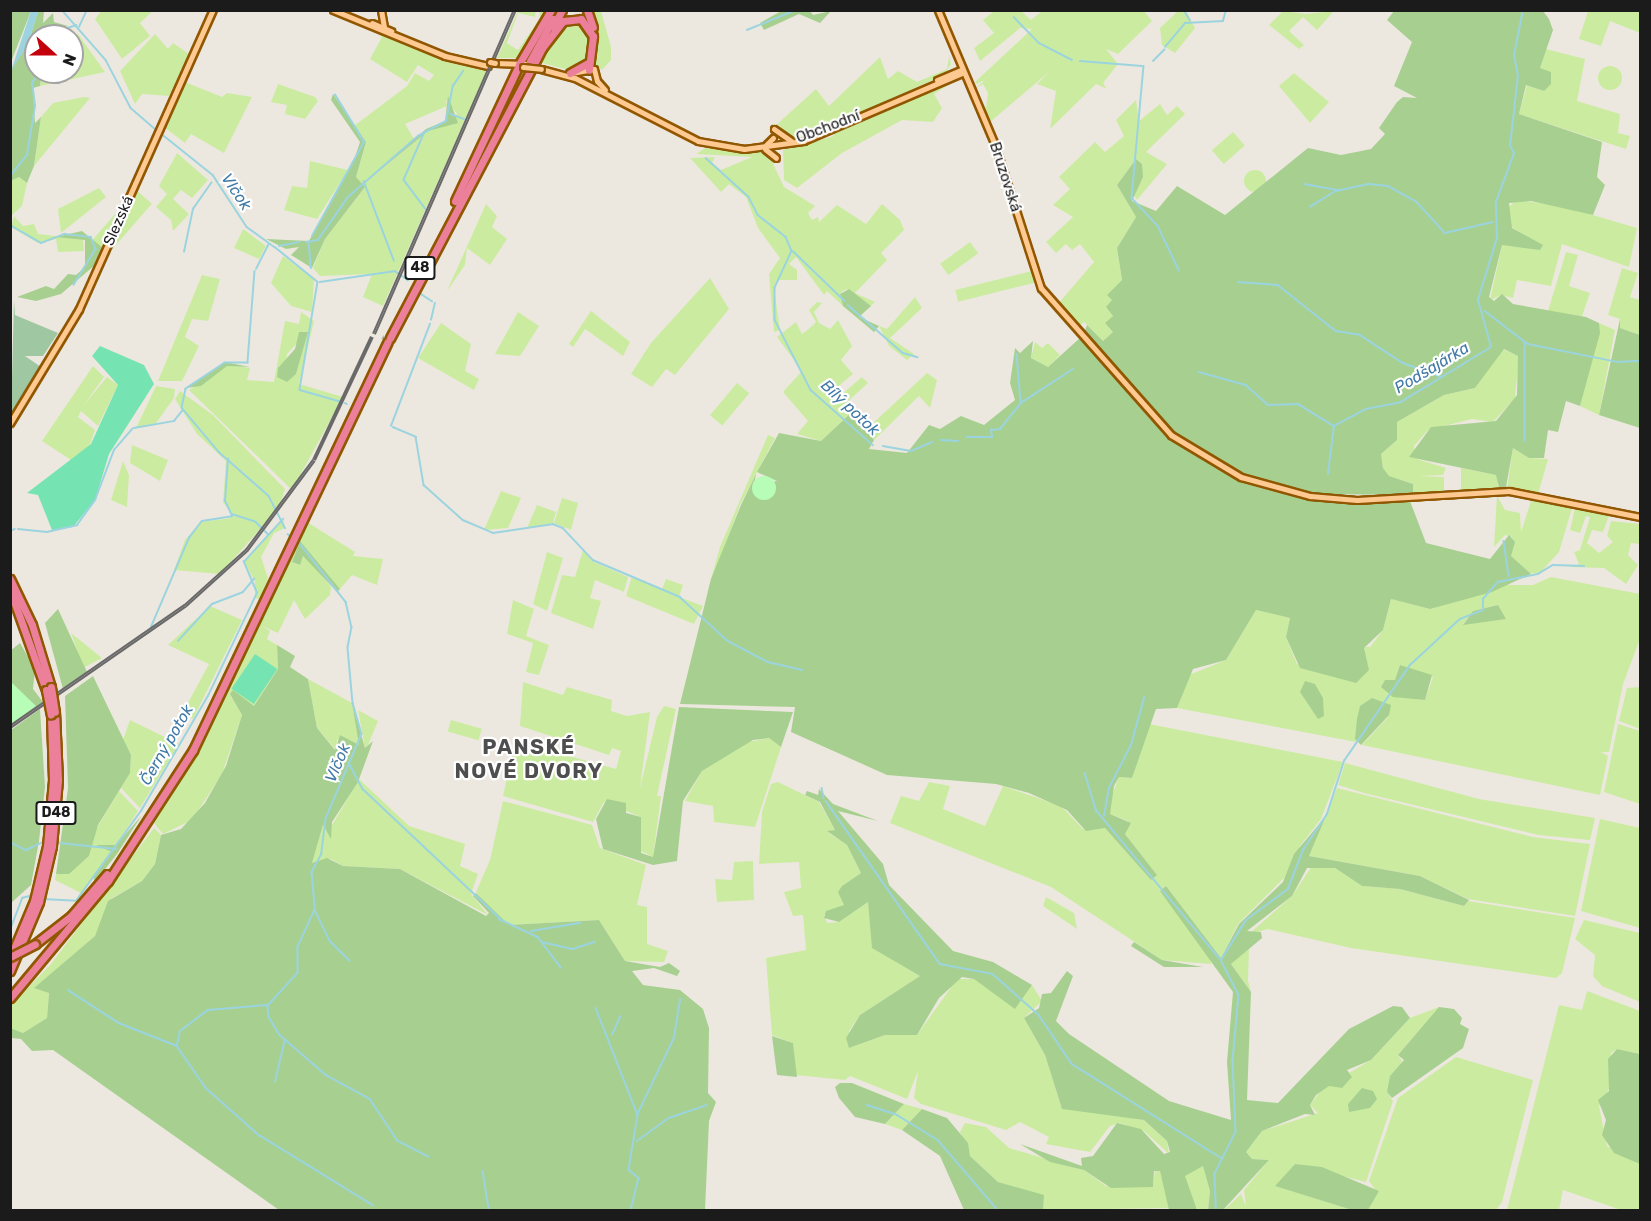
<!DOCTYPE html>
<html>
<head>
<meta charset="utf-8">
<style>
	body { margin:0 }
	#map { position:relative; width:1651px; height:1221px; overflow:hidden; background:#ede8df; font-family:Rubik,sans-serif }
	div>[style] { position:absolute }
	[style*='--x'] { left:calc(var(--x)*1px); top:calc(var(--y)*1px); width:calc(var(--w)*1px); rotate:calc(var(--a)*1deg) }
	.grass>* { inset:0; background:#cbeca0; transform-origin:0 0 }
	.round { border-radius:50% }
	.forest>* { inset:0; background:#a7d090 }
	.cemetery>* { inset:0; background:#9fc8a2 }
	.park>* { inset:0; background:#b7fdb7 }
	.pitch>* { inset:0; background:#76e3b2; transform-origin:0 0 }
	.water>* { inset:0; background:#9bd4df }
	.stream>* { height:1.5px; margin:-0.75px; padding:0 0.75px; transform-origin:0.75px; border-radius:0.75px; background:#9bd4df }
	.highway-tunnel>* { height:7px; margin-top:-3.5px; transform-origin:0; background:repeating-linear-gradient(90deg,#c3bfb8 0 7px,transparent 0 10.5px) }
	.roads { filter:drop-shadow(2px 0 #915700) drop-shadow(-2px 0 #915700) drop-shadow(0 2px #915700) drop-shadow(0 -2px #915700) }
	.major>* { height:5px; margin:-2.5px; padding:0 2.5px; transform-origin:2.5px; border-radius:2.5px; background:#ffc992 }
	.highway>* { height:7px; margin:-3.5px; padding:0 3.5px; transform-origin:3.5px; border-radius:3.5px; background:#ec809b }
	.rail>* { height:4px; margin-top:-2px; transform-origin:0; background:repeating-linear-gradient(90deg,#fff 0 4.5px,#696969 0 9px); box-sizing:border-box; border-block:2px solid #696969 }
	.bridges { filter:drop-shadow(2px 0 #915700) drop-shadow(-2px 0 #915700) drop-shadow(0 2px #915700) drop-shadow(0 -2px #915700) }
	.major-bridge>* { height:5px; margin:-2.5px; padding:0 2.5px; transform-origin:2.5px; border-radius:2.5px; background:#ffc992 }
	.highway-bridge>* { height:7px; margin:-3.5px; padding:0 3.5px; transform-origin:3.5px; border-radius:3.5px; background:#ec809b }
	span { translate:-50% -50%; white-space:nowrap; text-align:center; line-height:1.15; -webkit-text-stroke:4.5px #fff; paint-order:stroke }
	.shield-label span { padding:2px 4px; background:#fff; border:2px solid; border-radius:4px; -webkit-text-stroke-width:0 }
	.shield-label { font-size:14px; color:#1b1b1b; font-weight:700 }
	.street-label { font-size:15px; color:#1b1b1b }
	.water-label { font-size:16px; color:#407aa7; font-style:italic }
	.district-label { font-size:21px; color:#4e4e4e; font-weight:700; letter-spacing:1.5px }
	.frame { position:absolute; inset:0; border:12px solid #1b1b1b; pointer-events:none }
	.north { position:absolute; left:24px; top:24px; width:60px; height:60px; box-sizing:border-box; background:#fff; border:2px solid #a4a4a4; border-radius:50%; rotate:111deg; font-size:16px; font-weight:700; line-height:24px; text-align:center; color:#1b1b1b }
	.north::after { content:''; display:block; margin:auto; width:21px; height:27px; background:#c5000d; clip-path:polygon(50% 0,100% 100%,50% 72%,0 100%) }
</style>
</head>
<body>
<div id="map">
	<div class="grass">
		<i style="clip-path:polygon(1179px 10px,1186px 11px,1195px 28px,1175px 53px,1162px 45px,1160px 28px)"></i>
		<i style="clip-path:polygon(101px 11px,153px 11px,140px 23px,150px 36px,122px 59px,95px 19px)"></i>
		<i style="clip-path:polygon(518px 11px,536px 11px,535px 17px,518px 13px,507px 43px,518px 50px,540px 18px,539px 11px,548px 11px,517px 58px,497px 58px)"></i>
		<i style="clip-path:polygon(589px 11px,601px 11px,611px 47px,611px 60px,602px 70px,594px 63px,598px 38px)"></i>
		<i style="clip-path:polygon(994px 11px,1021px 11px,1031px 20px,1042px 11px,1144px 11px,1152px 21px,1118px 54px,1106px 49px,1118px 64px,1103px 83px,1107px 89px,1096px 84px,1050px 129px,1056px 91px,1037px 84px,1049px 72px,990px 122px,985px 115px,988px 93px,983px 84px,973px 90px,983px 82px,985px 82px,982px 81px,977px 84px,975px 82px,1032px 29px,1020px 28px,980px 61px,974px 48px,994px 33px,983px 20px)"></i>
		<i style="clip-path:polygon(1283px 11px,1306px 14px,1334px 11px,1317px 30px,1303px 17px,1289px 31px,1304px 45px,1299px 49px,1269px 25px)"></i>
		<i style="clip-path:polygon(1588px 11px,1640px 11px,1640px 33px,1610px 21px,1601px 46px,1579px 39px)"></i>
		<i style="clip-path:polygon(578px 20px,591px 33px,587px 61px,573px 71px,538px 62px,562px 23px)"></i>
		<i style="clip-path:polygon(61px 29px,78px 34px,105px 72px,40px 86px,42px 72px,72px 72px,72px 36px,44px 36px)"></i>
		<i style="clip-path:polygon(evenodd,374px 31px,487px 70px,383px 306px,363px 297px,372px 274px,320px 276px,313px 268px,325px 239px,363px 190px,356px 177px,366px 142px,354px 126px,407px 86px,415px 73px,429px 81px,434px 75px,418px 65px,407px 82px,370px 59px,382px 37px,374px 31px,446px 100px,457px 114px,452px 123px,428px 131px,368px 180px,414px 139px,405px 124px,447px 106px,446px 100px)"></i>
		<i style="clip-path:polygon(155px 34px,168px 49px,173px 43px,189px 54px,169px 96px,142px 94px,135px 104px,120px 71px)"></i>
		<i style="clip-path:polygon(1546px 49px,1585px 59px,1577px 101px,1620px 114px,1618px 133px,1630px 136px,1626px 149px,1519px 114px,1527px 85px,1544px 91px,1540px 68px)"></i>
		<i style="clip-path:polygon(949px 56px,951px 64px,944px 75px,845px 119px,827px 126px,826px 120px,815px 132px,791px 140px,778px 134px,780px 125px,775px 126px,816px 89px,829px 106px,880px 57px,888px 79px,898px 71px,917px 82px,947px 69px)"></i>
		<i class="round" style="left:1598px;top:66px;width:24px;height:24px"></i>
		<i style="clip-path:polygon(1294px 73px,1329px 102px,1310px 123px,1279px 86px)"></i>
		<i style="clip-path:polygon(955px 81px,934px 94px,942px 108px,933px 122px,902px 120px,842px 153px,797px 188px,784px 180px,783px 150px,834px 136px,830px 133px)"></i>
		<i style="clip-path:polygon(185px 82px,222px 97px,227px 93px,252px 97px,224px 153px,191px 134px,185px 143px,164px 127px)"></i>
		<i style="clip-path:polygon(278px 84px,315px 97px,318px 101px,305px 119px,285px 114px,287px 105px,271px 102px)"></i>
		<i style="clip-path:polygon(84px 97px,90px 98px,34px 166px,41px 117px,53px 103px)"></i>
		<i style="clip-path:polygon(1136px 100px,1139px 121px,1160px 104px,1167px 115px,1177px 106px,1185px 114px,1146px 152px,1167px 164px,1137px 200px,1132px 192px,1142px 164px,1136px 159px,1117px 185px,1136px 217px,1117px 248px,1122px 281px,1112px 300px,1113px 332px,1103px 341px,1084px 322px,1078px 327px,1058px 304px,1094px 262px,1080px 244px,1072px 250px,1066px 244px,1056px 253px,1046px 242px,1073px 217px,1053px 205px,1070px 189px,1059px 177px,1095px 142px,1105px 152px,1124px 136px,1116px 120px)"></i>
		<i style="left:1233px;top:132px;width:18px;height:28px;rotate:49deg"></i>
		<i style="clip-path:polygon(707px 147px,768px 153px,784px 187px,815px 206px,808px 213px,812px 220px,818px 217px,819px 222px,837px 205px,866px 224px,882px 204px,900px 220px,904px 230px,881px 253px,887px 260px,855px 293px,875px 302px,871px 306px,847px 289px,841px 292px,843px 306px,827px 291px,824px 295px,796px 257px,789px 264px,797px 270px,797px 280px,777px 280px,774px 288px,780px 330px,774px 332px,769px 274px,780px 258px,758px 228px,746px 197px,729px 184px,721px 192px,690px 158px,715px 157px,712px 163px,721px 170px,752px 157px,696px 154px)"></i>
		<i style="clip-path:polygon(177px 153px,208px 180px,192px 198px,181px 190px,173px 199px,189px 214px,173px 231px,171px 220px,156px 207px,167px 194px,159px 186px)"></i>
		<i style="clip-path:polygon(310px 161px,348px 170px,317px 219px,284px 210px,292px 186px,307px 188px)"></i>
		<i class="round" style="left:1244px;top:170px;width:22px;height:22px"></i>
		<i style="clip-path:polygon(19px 177px,27px 183px,22px 206px,11px 216px,11px 181px)"></i>
		<i style="clip-path:polygon(99px 188px,106px 197px,61px 233px,58px 209px)"></i>
		<i style="left:136px;top:190px;width:21px;height:73px;rotate:41deg"></i>
		<i style="clip-path:polygon(1516px 200px,1562px 206px,1637px 228px,1629px 267px,1562px 244px,1551px 286px,1517px 280px,1513px 298px,1501px 295px,1490px 300px,1502px 245px,1543px 247px,1510px 226px,1507px 209px)"></i>
		<i style="clip-path:polygon(486px 204px,497px 216px,492px 227px,507px 239px,490px 265px,467px 248px,465px 265px,447px 291px)"></i>
		<i style="clip-path:polygon(14px 216px,23px 226px,34px 224px,38px 234px,83px 239px,84px 251px,58px 252px,56px 239px,38px 243px,11px 227px)"></i>
		<i style="clip-path:polygon(243px 229px,266px 246px,259px 259px,234px 248px)"></i>
		<i style="left:970px;top:242px;width:14px;height:37px;rotate:54deg"></i>
		<i style="clip-path:polygon(1566px 252px,1578px 255px,1569px 286px,1590px 293px,1582px 316px,1572px 318px,1548px 311px)"></i>
		<i style="clip-path:polygon(283px 256px,314px 279px,312px 312px,291px 306px,271px 283px)"></i>
		<i style="clip-path:polygon(1622px 268px,1638px 273px,1630px 297px,1640px 300px,1640px 335px,1620px 328px,1620px 319px,1608px 315px)"></i>
		<i style="left:1032px;top:271px;width:12px;height:79px;rotate:76deg"></i>
		<i style="clip-path:polygon(202px 275px,220px 279px,208px 321px,192px 319px,185px 337px,199px 346px,182px 381px,158px 381px)"></i>
		<i style="clip-path:polygon(710px 278px,729px 309px,675px 375px,666px 369px,652px 387px,631px 374px,651px 343px)"></i>
		<i style="clip-path:polygon(915px 297px,922px 308px,890px 338px,914px 354px,907px 360px,889px 346px,879px 326px,887px 329px)"></i>
		<i style="clip-path:polygon(817px 302px,822px 303px,814px 312px,819px 323px,830px 329px,838px 320px,852px 346px,841px 360px,853px 374px,829px 394px,834px 401px,862px 377px,868px 383px,846px 403px,870px 426px,927px 373px,937px 380px,930px 408px,919px 396px,874px 440px,851px 413px,821px 441px,797px 434px,808px 421px,783px 392px,802px 371px,777px 337px,796px 322px,802px 334px,810px 328px,816px 322px,809px 310px)"></i>
		<i style="clip-path:polygon(591px 311px,630px 342px,623px 356px,585px 329px,573px 347px,569px 344px)"></i>
		<i style="clip-path:polygon(evenodd,301px 312px,314px 321px,299px 384px,343px 397px,292px 490px,189px 390px,227px 365px,250px 368px,247px 380px,274px 382px,285px 321px,299px 324px,301px 312px,307px 332px,296px 374px,285px 381px,287px 354px,307px 332px)"></i>
		<i style="clip-path:polygon(518px 312px,539px 326px,520px 356px,495px 354px)"></i>
		<i style="clip-path:polygon(441px 323px,471px 344px,465px 371px,479px 379px,474px 390px,418px 358px)"></i>
		<i style="clip-path:polygon(1599px 323px,1615px 330px,1599px 415px,1580px 406px)"></i>
		<i style="clip-path:polygon(1035px 342px,1042px 348px,1048px 343px,1060px 355px,1048px 367px,1031px 358px)"></i>
		<i style="clip-path:polygon(1502px 349px,1519px 356px,1515px 398px,1493px 422px,1472px 419px,1428px 430px,1414px 446px,1417px 459px,1446px 468px,1443px 475px,1419px 476px,1444px 477px,1444px 495px,1413px 495px,1413px 484px,1388px 476px,1383px 468px,1381px 454px,1397px 440px,1397px 422px,1444px 395px,1475px 388px)"></i>
		<i style="clip-path:polygon(93px 366px,104px 377px,83px 406px,107px 377px,118px 385px,98px 426px,81px 411px,78px 417px,95px 430px,88px 450px,71px 460px,42px 441px)"></i>
		<i style="left:737px;top:383px;width:16px;height:42px;rotate:40deg"></i>
		<i style="clip-path:polygon(156px 386px,175px 389px,174px 398px,156px 423px,136px 428px)"></i>
		<i style="clip-path:polygon(180px 391px,213px 415px,285px 489px,279px 508px,220px 574px,174px 570px,185px 540px,201px 522px,231px 518px,232px 514px,223px 502px,226px 461px,197px 434px,175px 399px)"></i>
		<i style="clip-path:polygon(768px 435px,775px 438px,740px 505px,706px 597px,720px 547px)"></i>
		<i style="clip-path:polygon(132px 445px,168px 460px,160px 481px,130px 463px)"></i>
		<i style="clip-path:polygon(1513px 448px,1529px 458px,1548px 459px,1538px 494px,1507px 489px)"></i>
		<i style="clip-path:polygon(123px 461px,129px 475px,127px 507px,111px 500px)"></i>
		<i style="clip-path:polygon(1461px 468px,1497px 475px,1498px 490px,1461px 493px)"></i>
		<i style="clip-path:polygon(501px 491px,521px 498px,508px 528px,484px 530px)"></i>
		<i style="clip-path:polygon(1497px 496px,1505px 510px,1520px 513px,1521px 532px,1532px 498px,1572px 508px,1559px 552px,1539px 574px,1529px 573px,1511px 556px,1512px 537px,1505px 535px,1494px 547px)"></i>
		<i style="clip-path:polygon(562px 498px,578px 503px,571px 530px,554px 523px)"></i>
		<i style="clip-path:polygon(537px 505px,556px 512px,553px 523px,527px 528px)"></i>
		<i style="clip-path:polygon(1575px 508px,1609px 516px,1603px 532px,1592px 530px,1587px 543px,1599px 553px,1613px 542px,1607px 536px,1611px 521px,1640px 524px,1640px 544px,1631px 543px,1628px 555px,1638px 565px,1626px 584px,1604px 568px,1570px 567px,1579px 564px,1574px 552px,1580px 550px,1590px 517px,1586px 516px,1580px 533px,1570px 530px)"></i>
		<i style="clip-path:polygon(283px 519px,285px 528px,274px 533px,261px 557px,268px 578px,260px 599px,255px 598px,255px 581px,244px 562px)"></i>
		<i style="clip-path:polygon(307px 522px,355px 552px,353px 556px,383px 559px,377px 585px,352px 575px,340px 589px,300px 542px,292px 562px,299px 565px,302px 556px,310px 561px,331px 587px,330px 595px,305px 619px,294px 600px,278px 633px,262px 626px,270px 631px,267px 639px,277px 645px,278px 669px,254px 706px,230px 694px,242px 715px,222px 774px,192px 820px,163px 834px,153px 822px,228px 692px)"></i>
		<i style="clip-path:polygon(583px 550px,592px 561px,628px 577px,624px 592px,595px 580px,590px 598px,601px 601px,593px 629px,551px 613px,562px 575px,575px 577px)"></i>
		<i style="clip-path:polygon(547px 552px,563px 558px,547px 611px,533px 604px)"></i>
		<i style="clip-path:polygon(632px 576px,662px 589px,666px 579px,683px 585px,679px 597px,703px 606px,694px 624px,626px 596px)"></i>
		<i style="clip-path:polygon(evenodd,1551px 577px,1640px 594px,1640px 639px,1623px 684px,1609px 752px,1601px 752px,1608px 756px,1600px 795px,1362px 745px,1388px 717px,1361px 708px,1356px 742px,1177px 708px,1189px 675px,1226px 660px,1256px 610px,1290px 618px,1286px 637px,1297px 664px,1366px 667px,1364px 647px,1370px 647px,1383px 630px,1391px 599px,1430px 609px,1506px 585px,1533px 585px,1551px 577px,1498px 605px,1505px 619px,1463px 624px,1473px 611px,1498px 605px,1551px 577px,1400px 665px,1433px 677px,1425px 700px,1389px 694px,1382px 684px,1395px 681px,1400px 665px)"></i>
		<i style="clip-path:polygon(513px 600px,534px 609px,526px 636px,549px 645px,539px 675px,526px 672px,533px 643px,507px 634px)"></i>
		<i style="clip-path:polygon(210px 606px,242px 620px,193px 719px,182px 714px,209px 664px,168px 645px)"></i>
		<i style="clip-path:polygon(71px 633px,102px 658px,83px 668px)"></i>
		<i style="clip-path:polygon(308px 679px,352px 703px,360px 746px,337px 739px,336px 750px,317px 728px)"></i>
		<i style="clip-path:polygon(523px 682px,563px 695px,567px 687px,612px 700px,611px 711px,627px 716px,650px 712px,640px 788px,657px 717px,664px 706px,676px 709px,657px 796px,661px 796px,653px 857px,639px 850px,641px 817px,604px 802px,593px 822px,503px 796px,515px 741px,616px 769px,621px 751px,612px 748px,609px 755px,520px 726px)"></i>
		<i style="clip-path:polygon(1640px 687px,1640px 729px,1619px 721px,1627px 688px)"></i>
		<i style="clip-path:polygon(358px 710px,378px 721px,366px 750px,365px 748px)"></i>
		<i style="clip-path:polygon(130px 720px,179px 744px,140px 808px,121px 788px,130px 772px,131px 755px,123px 740px)"></i>
		<i style="left:451px;top:720px;width:32px;height:12px;rotate:16deg"></i>
		<i style="clip-path:polygon(1149px 724px,1343px 762px,1321px 819px,1300px 846px,1290px 872px,1238px 924px,1221px 958px,1166px 886px,1160px 891px,1210px 954px,1211px 964px,1162px 960px,1051px 887px,890px 823px,901px 796px,919px 801px,929px 782px,950px 786px,943px 809px,985px 826px,1003px 786px,1061px 806px,1083px 829px,1105px 828px,1151px 880px,1156px 874px,1125px 834px,1128px 821px,1110px 814px,1108px 805px,1119px 777px,1132px 778px)"></i>
		<i style="clip-path:polygon(1618px 724px,1640px 731px,1640px 804px,1604px 792px)"></i>
		<i style="clip-path:polygon(769px 738px,781px 747px,755px 827px,714px 822px,713px 806px,685px 801px,702px 771px,748px 742px)"></i>
		<i style="clip-path:polygon(1345px 763px,1479px 799px,1595px 818px,1590px 840px,1538px 835px,1364px 793px,1338px 785px)"></i>
		<i style="clip-path:polygon(359px 779px,409px 826px,465px 844px,460px 866px,478px 874px,471px 894px,488px 915px,400px 869px,343px 866px,331px 859px,312px 863px,323px 825px,324px 831px,331px 827px)"></i>
		<i style="clip-path:polygon(778px 782px,819px 802px,835px 830px,829px 833px,847px 845px,861px 873px,842px 886px,844px 905px,824px 915px,827px 923px,839px 922px,868px 902px,873px 948px,920px 976px,860px 1015px,849px 1031px,849px 1048px,885px 1035px,917px 1035px,957px 979px,974px 979px,1022px 998px,1032px 985px,1042px 1001px,1024px 1018px,1045px 1055px,1061px 1106px,1144px 1120px,1167px 1141px,1169px 1154px,1144px 1131px,1119px 1123px,1110px 1126px,1090px 1152px,1046px 1144px,1049px 1137px,1020px 1122px,1006px 1130px,921px 1104px,914px 1098px,918px 1071px,907px 1099px,850px 1076px,845px 1080px,796px 1075px,793px 1043px,772px 1035px,766px 958px,806px 950px,803px 915px,793px 916px,784px 892px,801px 888px,799px 862px,759px 864px,762px 812px,771px 784px)"></i>
		<i style="clip-path:polygon(1337px 788px,1533px 837px,1590px 844px,1575px 916px,1468px 899px,1420px 876px,1309px 856px)"></i>
		<i style="clip-path:polygon(119px 791px,138px 811px,116px 845px,96px 845px,112px 851px,81px 893px,55px 880px,56px 874px,69px 873px,89px 856px,95px 831px)"></i>
		<i style="clip-path:polygon(503px 801px,592px 825px,600px 848px,646px 865px,637px 905px,647px 907px,647px 944px,668px 951px,664px 962px,625px 961px,599px 920px,509px 925px,499px 919px,476px 892px,490px 860px)"></i>
		<i style="clip-path:polygon(1600px 819px,1640px 828px,1640px 928px,1581px 911px)"></i>
		<i style="clip-path:polygon(154px 828px,161px 835px,155px 864px,142px 881px,112px 898px,95px 936px,35px 988px,49px 992px,47px 1018px,23px 1033px,12px 1030px,11px 1005px,51px 964px)"></i>
		<i style="clip-path:polygon(753px 861px,754px 900px,717px 902px,715px 879px,732px 880px,734px 862px)"></i>
		<i style="clip-path:polygon(1312px 866px,1335px 868px,1362px 886px,1400px 889px,1464px 906px,1468px 901px,1575px 918px,1562px 973px,1556px 978px,1351px 948px,1268px 929px,1249px 934px,1292px 896px)"></i>
		<i style="clip-path:polygon(1046px 897px,1074px 913px,1077px 929px,1043px 906px)"></i>
		<i style="clip-path:polygon(1584px 920px,1640px 933px,1640px 1002px,1602px 986px,1593px 976px,1595px 955px,1575px 939px)"></i>
		<i style="clip-path:polygon(1249px 947px,1248px 981px,1251px 992px,1231px 964px)"></i>
		<i style="clip-path:polygon(1587px 991px,1640px 1011px,1640px 1054px,1617px 1049px,1611px 1053px,1609px 1089px,1599px 1106px,1607px 1146px,1640px 1164px,1640px 1210px,1621px 1210px,1563px 1190px,1559px 1210px,1507px 1210px,1559px 1005px,1582px 1010px)"></i>
		<i style="clip-path:polygon(1439px 1007px,1398px 1055px,1402px 1061px,1387px 1092px,1393px 1101px,1366px 1182px,1295px 1164px,1276px 1186px,1352px 1210px,1224px 1210px,1241px 1194px,1246px 1207px,1244px 1190px,1269px 1160px,1252px 1159px,1246px 1152px,1262px 1131px,1318px 1113px,1310px 1105px,1322px 1089px,1371px 1060px,1410px 1018px)"></i>
		<i style="clip-path:polygon(1456px 1057px,1533px 1080px,1502px 1202px,1496px 1210px,1368px 1210px,1374px 1188px,1369px 1181px,1398px 1098px)"></i>
		<i style="clip-path:polygon(904px 1104px,922px 1109px,902px 1130px,885px 1124px)"></i>
		<i style="clip-path:polygon(965px 1123px,986px 1127px,1009px 1148px,1084px 1170px,1106px 1186px,1153px 1187px,1155px 1171px,1160px 1171px,1170px 1208px,1043px 1210px,1043px 1202px,998px 1182px,970px 1156px,960px 1132px)"></i>
		<i style="clip-path:polygon(1196px 1166px,1204px 1166px,1210px 1191px,1208px 1210px,1192px 1208px,1185px 1176px)"></i>
	</div>
	<div class="forest">
		<i style="clip-path:polygon(783px 10px,810px 11px,813px 15px,831px 11px,820px 23px,799px 14px,764px 30px,760px 23px)"></i>
		<i style="clip-path:polygon(11px 11px,31px 11px,11px 62px)"></i>
		<i style="clip-path:polygon(38px 11px,44px 11px,43px 23px,53px 13px,54px 22px,68px 26px,36px 36px,36px 72px,42px 72px,40px 86px,33px 88px,35px 123px,41px 117px,34px 166px,27px 183px,19px 177px,11px 181px,10px 71px,28px 44px)"></i>
		<i style="clip-path:polygon(1394px 11px,1543px 11px,1549px 19px,1553px 30px,1540px 68px,1551px 72px,1551px 84px,1544px 91px,1526px 85px,1519px 114px,1602px 142px,1597px 177px,1605px 185px,1593px 215px,1531px 201px,1509px 203px,1512px 228px,1543px 245px,1540px 250px,1502px 245px,1489px 297px,1494px 301px,1502px 294px,1513px 304px,1586px 317px,1599px 323px,1600px 333px,1580px 406px,1566px 401px,1558px 432px,1548px 430px,1544px 458px,1529px 458px,1513px 448px,1506px 487px,1499px 488px,1496px 475px,1409px 457px,1431px 427px,1496px 421px,1517px 395px,1518px 356px,1504px 349px,1475px 388px,1444px 395px,1397px 422px,1397px 440px,1381px 454px,1383px 468px,1389px 476px,1413px 484px,1413px 495px,1310px 494px,1242px 475px,1172px 434px,1084px 333px,1087px 325px,1103px 341px,1113px 332px,1105px 323px,1113px 316px,1106px 307px,1112px 300px,1107px 295px,1122px 280px,1117px 248px,1136px 217px,1117px 185px,1136px 159px,1142px 164px,1143px 177px,1132px 201px,1156px 211px,1177px 186px,1225px 215px,1308px 148px,1341px 155px,1371px 149px,1385px 134px,1379px 128px,1397px 102px,1403px 97px,1417px 98px,1394px 86px,1412px 42px,1387px 20px)"></i>
		<i style="clip-path:polygon(333px 94px,366px 142px,356px 177px,365px 187px,325px 239px,312px 268px,291px 255px,299px 247px,286px 249px,266px 239px,309px 241px,355px 157px,360px 142px,331px 100px)"></i>
		<i style="clip-path:polygon(448px 96px,458px 123px,428px 131px,368px 180px,426px 129px,445px 121px)"></i>
		<i style="clip-path:polygon(82px 231px,103px 248px,95px 265px,61px 294px,36px 301px,17px 297px,46px 286px,54px 289px,68px 274px,76px 275px,85px 267px,85px 240px,56px 237px)"></i>
		<i style="clip-path:polygon(849px 289px,871px 306px,859px 317px,879px 326px,874px 332px,843px 306px,840px 294px)"></i>
		<i style="clip-path:polygon(1620px 319px,1620px 328px,1640px 335px,1640px 428px,1599px 415px)"></i>
		<i style="clip-path:polygon(299px 332px,308px 332px,296px 374px,287px 382px,277px 377px,278px 368px,295px 349px)"></i>
		<i style="clip-path:polygon(1081px 337px,1150px 419px,1216px 467px,1296px 496px,1410px 501px,1426px 543px,1490px 559px,1509px 535px,1515px 542px,1511px 556px,1531px 574px,1492px 592px,1430px 609px,1391px 599px,1383px 630px,1364px 648px,1369px 670px,1356px 683px,1300px 668px,1286px 637px,1290px 618px,1256px 610px,1226px 660px,1193px 669px,1177px 708px,1156px 709px,1132px 778px,1119px 777px,1114px 786px,1110px 814px,1131px 823px,1125px 834px,1157px 875px,1151px 880px,1105px 828px,1086px 831px,1067px 810px,1029px 793px,996px 784px,887px 775px,791px 732px,795px 707px,680px 704px,711px 579px,741px 505px,756px 474px,754px 485px,777px 481px,757px 472px,779px 433px,821px 441px,851px 413px,874px 440px,869px 449px,907px 453px,929px 425px,940px 429px,961px 416px,984px 425px,1015px 400px,1010px 383px,1015px 348px,1020px 353px,1033px 341px,1031px 358px,1048px 367px)"></i>
		<i style="clip-path:polygon(225px 362px,250px 367px,227px 366px,201px 386px,186px 388px)"></i>
		<i style="clip-path:polygon(300px 541px,340px 589px,337px 592px,303px 556px,300px 565px,292px 562px)"></i>
		<i style="clip-path:polygon(1498px 605px,1506px 619px,1463px 625px,1473px 611px)"></i>
		<i style="clip-path:polygon(58px 609px,87px 672px,63px 689px,45px 623px)"></i>
		<i style="clip-path:polygon(20px 643px,35px 669px,33px 689px,43px 702px,11px 725px,10px 651px)"></i>
		<i style="clip-path:polygon(277px 645px,295px 656px,290px 667px,308px 679px,317px 728px,335px 750px,340px 735px,359px 745px,352px 703px,365px 748px,373px 741px,358px 782px,332px 822px,331px 839px,323px 825px,312px 863px,327px 858px,343px 866px,400px 869px,486px 916px,489px 913px,473px 896px,476px 893px,509px 925px,599px 920px,625px 961px,660px 967px,669px 963px,680px 971px,677px 976px,654px 968px,632px 971px,643px 985px,680px 990px,703px 1009px,709px 1028px,708px 1093px,716px 1102px,709px 1121px,705px 1210px,279px 1210px,53px 1050px,32px 1051px,21px 1039px,11px 1038px,10px 1028px,23px 1033px,47px 1018px,49px 993px,34px 988px,95px 936px,108px 901px,142px 881px,155px 864px,161px 835px,181px 829px,205px 803px,226px 766px,242px 715px,230px 694px,233px 690px,254px 706px,278px 669px)"></i>
		<i style="clip-path:polygon(1400px 665px,1432px 675px,1425px 700px,1393px 697px,1381px 687px,1385px 680px,1395px 680px)"></i>
		<i style="clip-path:polygon(93px 676px,131px 755px,130px 773px,98px 825px,89px 856px,69px 874px,56px 874px,68px 788px,65px 696px)"></i>
		<i style="clip-path:polygon(1305px 681px,1315px 684px,1323px 698px,1324px 716px,1318px 719px,1300px 692px)"></i>
		<i style="clip-path:polygon(1372px 698px,1391px 705px,1389px 715px,1361px 745px,1355px 739px,1357px 719px,1360px 706px)"></i>
		<i style="clip-path:polygon(679px 707px,793px 712px,781px 747px,769px 738px,753px 740px,702px 771px,683px 801px,677px 861px,653px 865px,603px 849px,596px 819px,607px 799px,626px 803px,626px 813px,641px 817px,641px 853px,653px 857px)"></i>
		<i style="clip-path:polygon(40px 709px,45px 787px,39px 841px,31px 885px,11px 903px,11px 730px)"></i>
		<i style="clip-path:polygon(819px 789px,833px 804px,878px 821px,838px 811px,883px 864px,889px 885px,953px 951px,993px 962px,1032px 985px,1015px 1009px,974px 979px,962px 977px,939px 998px,917px 1035px,885px 1035px,849px 1048px,846px 1038px,860px 1015px,920px 976px,872px 948px,868px 902px,839px 922px,824px 918px,826px 911px,844px 905px,838px 892px,842px 886px,861px 873px,847px 845px,827px 831px,835px 830px,820px 802px,805px 795px,807px 791px,818px 795px)"></i>
		<i style="clip-path:polygon(142px 815px,117px 854px,95px 882px,93px 877px,112px 852px,96px 845px,116px 845px)"></i>
		<i style="clip-path:polygon(1326px 816px,1309px 856px,1420px 876px,1469px 900px,1464px 906px,1400px 889px,1362px 886px,1335px 868px,1307px 868px,1292px 896px,1247px 931px,1261px 932px,1262px 938px,1231px 964px,1251px 992px,1247px 1100px,1278px 1103px,1349px 1029px,1393px 1006px,1402px 1007px,1410px 1018px,1396px 1033px,1371px 1060px,1347px 1070px,1352px 1077px,1342px 1088px,1329px 1086px,1316px 1095px,1310px 1105px,1315px 1115px,1305px 1114px,1262px 1131px,1246px 1152px,1252px 1159px,1269px 1160px,1223px 1210px,1208px 1210px,1210px 1191px,1203px 1166px,1185px 1176px,1197px 1210px,1169px 1210px,1160px 1171px,1154px 1171px,1153px 1187px,1111px 1188px,1084px 1170px,1050px 1162px,1020px 1144px,1082px 1166px,1081px 1158px,1093px 1156px,1117px 1123px,1141px 1129px,1164px 1154px,1170px 1152px,1167px 1141px,1144px 1120px,1062px 1109px,1045px 1055px,1024px 1018px,1039px 1008px,1042px 994px,1051px 993px,1067px 971px,1073px 976px,1056px 1021px,1069px 1034px,1169px 1101px,1231px 1120px,1227px 1062px,1233px 992px,1160px 891px,1166px 886px,1221px 958px,1239px 924px,1283px 882px,1294px 854px)"></i>
		<i style="clip-path:polygon(1134px 942px,1162px 960px,1203px 967px,1164px 967px,1131px 946px)"></i>
		<i style="clip-path:polygon(1439px 1007px,1454px 1009px,1462px 1018px,1460px 1024px,1469px 1029px,1463px 1048px,1392px 1098px,1387px 1092px,1390px 1076px,1404px 1060px,1398px 1055px)"></i>
		<i style="clip-path:polygon(772px 1036px,793px 1043px,797px 1077px,777px 1075px)"></i>
		<i style="clip-path:polygon(1617px 1049px,1640px 1054px,1640px 1164px,1614px 1153px,1602px 1135px,1606px 1120px,1598px 1100px,1609px 1091px,1608px 1059px)"></i>
		<i style="clip-path:polygon(840px 1083px,852px 1083px,904px 1104px,885px 1124px,855px 1117px,839px 1098px,835px 1087px)"></i>
		<i style="clip-path:polygon(1362px 1088px,1373px 1091px,1377px 1099px,1370px 1108px,1349px 1112px,1348px 1104px)"></i>
		<i style="clip-path:polygon(922px 1109px,947px 1118px,968px 1143px,970px 1156px,998px 1182px,1044px 1195px,1043px 1210px,964px 1210px,940px 1156px,902px 1130px)"></i>
		<i style="clip-path:polygon(1295px 1164px,1322px 1167px,1379px 1191px,1368px 1210px,1352px 1210px,1275px 1186px)"></i>
	</div>
	<div class="cemetery">
		<i style="clip-path:polygon(14px 300px,15px 315px,58px 333px,43px 356px,25px 356px,41px 367px,11px 416px)"></i>
	</div>
	<div class="park">
		<i class="round" style="left:752px;top:476px;width:24px;height:24px"></i>
		<i style="clip-path:polygon(10px 681px,36px 706px,11px 724px,10px 724px)"></i>
	</div>
	<div class="pitch">
		<i style="clip-path:polygon(100px 346px,144px 365px,154px 384px,109px 454px,95px 500px,73px 527px,52px 530px,38px 495px,27px 493px,91px 444px,118px 385px,92px 356px)"></i>
		<i style="left:255px;top:654px;width:27px;height:42px;rotate:34deg"></i>
	</div>
	<div class="water">
		<i style="clip-path:polygon(31px 11px,38px 11px,28px 44px,11px 71px)"></i>
	</div>
	<div class="stream">
		<i style="--x:62;--y:10;--w:67;--a:48.7"></i>
		<i style="--x:106;--y:60;--w:54;--a:62.5"></i>
		<i style="--x:131;--y:108;--w:32;--a:41"></i>
		<i style="--x:1184;--y:10;--w:12;--a:59"></i>
		<i style="--x:1014;--y:17;--w:36;--a:46"></i>
		<i style="--x:1039;--y:43;--w:37;--a:27"></i>
		<i style="--x:79;--y:27;--w:19;--a:-65"></i>
		<i style="--x:747;--y:30;--w:53;--a:-22.2"></i>
		<i style="--x:43;--y:36;--w:35;--a:-18"></i>
		<i style="--x:1165;--y:47;--w:31;--a:-50"></i>
		<i style="--x:1185;--y:23;--w:38;--a:-3"></i>
		<i style="--x:1223;--y:21;--w:11;--a:-75"></i>
		<i style="--x:1080;--y:61;--w:62;--a:4.6"></i>
		<i style="--x:1153;--y:61;--w:16;--a:-45"></i>
		<i style="--x:1144;--y:66;--w:133;--a:95.2"></i>
		<i style="--x:1132;--y:198;--w:38;--a:47"></i>
		<i style="--x:1158;--y:226;--w:49;--a:64.5"></i>
		<i style="--x:451;--y:114;--w:14;--a:21"></i>
		<i style="--x:425;--y:132;--w:52;--a:113.6"></i>
		<i style="--x:404;--y:180;--w:36;--a:53"></i>
		<i style="--x:163;--y:135;--w:64;--a:38.7"></i>
		<i style="--x:213;--y:175;--w:62;--a:56.8"></i>
		<i style="--x:247;--y:227;--w:34;--a:36"></i>
		<i style="--x:706;--y:158;--w:58;--a:42.2"></i>
		<i style="--x:749;--y:197;--w:20;--a:63"></i>
		<i style="--x:758;--y:215;--w:36;--a:38"></i>
		<i style="--x:786;--y:237;--w:15;--a:67"></i>
		<i style="--x:792;--y:251;--w:41;--a:114.7"></i>
		<i style="--x:775;--y:288;--w:32;--a:90"></i>
		<i style="--x:775;--y:320;--w:79;--a:62.8"></i>
		<i style="--x:811;--y:390;--w:83;--a:41.6"></i>
		<i style="--x:10;--y:176;--w:27;--a:-51"></i>
		<i style="--x:27;--y:155;--w:50;--a:-80.7"></i>
		<i style="--x:35;--y:106;--w:23;--a:-97"></i>
		<i style="--x:32;--y:83;--w:14;--a:-54"></i>
		<i style="--x:364;--y:181;--w:85;--a:69.2"></i>
		<i style="--x:1304;--y:184;--w:35;--a:10"></i>
		<i style="--x:1310;--y:207;--w:31;--a:-32"></i>
		<i style="--x:1336;--y:191;--w:34;--a:-12"></i>
		<i style="--x:1369;--y:184;--w:19;--a:6"></i>
		<i style="--x:1388;--y:186;--w:33;--a:29"></i>
		<i style="--x:1417;--y:202;--w:42;--a:47.9"></i>
		<i style="--x:1445;--y:233;--w:49;--a:-12.9"></i>
		<i style="--x:10;--y:225;--w:36;--a:30"></i>
		<i style="--x:41;--y:243;--w:25;--a:-21"></i>
		<i style="--x:64;--y:234;--w:27;--a:6"></i>
		<i style="--x:91;--y:237;--w:13;--a:67"></i>
		<i style="--x:96;--y:249;--w:42;--a:121.4"></i>
		<i style="--x:312;--y:236;--w:107;--a:-61"></i>
		<i style="--x:364;--y:142;--w:55;--a:-121.7"></i>
		<i style="--x:306;--y:242;--w:12;--a:-9"></i>
		<i style="--x:318;--y:240;--w:52;--a:-55.1"></i>
		<i style="--x:348;--y:197;--w:93;--a:-41.1"></i>
		<i style="--x:418;--y:136;--w:32;--a:-28"></i>
		<i style="--x:446;--y:121;--w:36;--a:-79"></i>
		<i style="--x:453;--y:86;--w:18;--a:-56"></i>
		<i style="--x:309;--y:243;--w:25;--a:85"></i>
		<i style="--x:279;--y:246;--w:21;--a:-11"></i>
		<i style="--x:275;--y:247;--w:55;--a:39.1"></i>
		<i style="--x:318;--y:282;--w:109;--a:99.5"></i>
		<i style="--x:300;--y:390;--w:44;--a:15.9"></i>
		<i style="--x:793;--y:251;--w:72;--a:43.9"></i>
		<i style="--x:184;--y:252;--w:44;--a:-78.2"></i>
		<i style="--x:193;--y:209;--w:32;--a:-55"></i>
		<i style="--x:256;--y:269;--w:28;--a:-63"></i>
		<i style="--x:255;--y:271;--w:92;--a:94.4"></i>
		<i style="--x:248;--y:363;--w:23;--a:180"></i>
		<i style="--x:225;--y:363;--w:47;--a:146.3"></i>
		<i style="--x:186;--y:389;--w:19;--a:102"></i>
		<i style="--x:182;--y:408;--w:57;--a:49.9"></i>
		<i style="--x:219;--y:452;--w:67;--a:41.3"></i>
		<i style="--x:269;--y:496;--w:36;--a:63"></i>
		<i style="--x:320;--y:282;--w:76;--a:-8.3"></i>
		<i style="--x:395;--y:271;--w:16;--a:35"></i>
		<i style="--x:1238;--y:282;--w:40;--a:4.3"></i>
		<i style="--x:1278;--y:285;--w:74;--a:38.4"></i>
		<i style="--x:1336;--y:331;--w:24;--a:9"></i>
		<i style="--x:1360;--y:335;--w:51;--a:33.1"></i>
		<i style="--x:1403;--y:363;--w:41;--a:19.7"></i>
		<i style="--x:418;--y:292;--w:17;--a:33"></i>
		<i style="--x:848;--y:305;--w:73;--a:41.1"></i>
		<i style="--x:903;--y:353;--w:15;--a:16"></i>
		<i style="--x:1485;--y:311;--w:54;--a:37.5"></i>
		<i style="--x:1528;--y:344;--w:92;--a:11.3"></i>
		<i style="--x:1618;--y:362;--w:22;--a:-3"></i>
		<i style="--x:431;--y:320;--w:17;--a:-77"></i>
		<i style="--x:1525;--y:343;--w:98;--a:90"></i>
		<i style="--x:1017;--y:354;--w:49;--a:85.3"></i>
		<i style="--x:1199;--y:372;--w:49;--a:15.5"></i>
		<i style="--x:1246;--y:385;--w:30;--a:42"></i>
		<i style="--x:1268;--y:405;--w:30;--a:-2"></i>
		<i style="--x:1298;--y:404;--w:42;--a:31.4"></i>
		<i style="--x:1334;--y:426;--w:36;--a:-28"></i>
		<i style="--x:1366;--y:409;--w:36;--a:-11"></i>
		<i style="--x:1401;--y:402;--w:105;--a:-31.4"></i>
		<i style="--x:1491;--y:347;--w:49;--a:-105.5"></i>
		<i style="--x:1478;--y:300;--w:65;--a:-73"></i>
		<i style="--x:1497;--y:238;--w:36;--a:-92"></i>
		<i style="--x:1496;--y:202;--w:52;--a:-69.8"></i>
		<i style="--x:1514;--y:153;--w:8;--a:-120"></i>
		<i style="--x:1510;--y:146;--w:70;--a:-83.5"></i>
		<i style="--x:1518;--y:76;--w:21;--a:-101"></i>
		<i style="--x:1514;--y:55;--w:46;--a:-78.7"></i>
		<i style="--x:345;--y:403;--w:2;--a:27"></i>
		<i style="--x:391;--y:426;--w:109;--a:-69.1"></i>
		<i style="--x:393;--y:427;--w:25;--a:23"></i>
		<i style="--x:416;--y:437;--w:49;--a:80.5"></i>
		<i style="--x:424;--y:485;--w:52;--a:41.9"></i>
		<i style="--x:463;--y:520;--w:33;--a:23"></i>
		<i style="--x:493;--y:533;--w:61;--a:-8.5"></i>
		<i style="--x:553;--y:524;--w:11;--a:22"></i>
		<i style="--x:563;--y:528;--w:44;--a:46.8"></i>
		<i style="--x:593;--y:560;--w:95;--a:23"></i>
		<i style="--x:680;--y:597;--w:65;--a:42.5"></i>
		<i style="--x:728;--y:641;--w:45;--a:27.7"></i>
		<i style="--x:768;--y:662;--w:35;--a:13"></i>
		<i style="--x:134;--y:428;--w:41;--a:-9.9"></i>
		<i style="--x:174;--y:421;--w:14;--a:-51"></i>
		<i style="--x:967;--y:437;--w:25;--a:0"></i>
		<i style="--x:992;--y:437;--w:7;--a:-98"></i>
		<i style="--x:991;--y:430;--w:9;--a:-6"></i>
		<i style="--x:1000;--y:429;--w:33;--a:-51"></i>
		<i style="--x:1021;--y:403;--w:62;--a:-33.2"></i>
		<i style="--x:941;--y:440;--w:17;--a:3"></i>
		<i style="--x:883;--y:446;--w:28;--a:10"></i>
		<i style="--x:911;--y:451;--w:23;--a:-23"></i>
		<i style="--x:1328;--y:474;--w:48;--a:-82.9"></i>
		<i style="--x:232;--y:514;--w:25;--a:18"></i>
		<i style="--x:256;--y:522;--w:17;--a:45"></i>
		<i style="--x:18;--y:529;--w:29;--a:6"></i>
		<i style="--x:47;--y:532;--w:31;--a:-13"></i>
		<i style="--x:77;--y:525;--w:31;--a:-54"></i>
		<i style="--x:95;--y:500;--w:53;--a:-69.2"></i>
		<i style="--x:114;--y:450;--w:28;--a:-49"></i>
		<i style="--x:10;--y:531;--w:5;--a:-22"></i>
		<i style="--x:288;--y:534;--w:3;--a:45"></i>
		<i style="--x:298;--y:541;--w:78;--a:51.8"></i>
		<i style="--x:346;--y:602;--w:26;--a:77"></i>
		<i style="--x:352;--y:627;--w:21;--a:101"></i>
		<i style="--x:348;--y:648;--w:55;--a:84.8"></i>
		<i style="--x:353;--y:703;--w:32;--a:74"></i>
		<i style="--x:362;--y:734;--w:92;--a:113"></i>
		<i style="--x:326;--y:819;--w:35;--a:97"></i>
		<i style="--x:322;--y:854;--w:21;--a:119"></i>
		<i style="--x:312;--y:872;--w:38;--a:85"></i>
		<i style="--x:315;--y:910;--w:41;--a:114.7"></i>
		<i style="--x:298;--y:947;--w:26;--a:90"></i>
		<i style="--x:298;--y:973;--w:45;--a:132.3"></i>
		<i style="--x:268;--y:1006;--w:11;--a:85"></i>
		<i style="--x:269;--y:1017;--w:21;--a:59"></i>
		<i style="--x:280;--y:1035;--w:61;--a:41"></i>
		<i style="--x:326;--y:1075;--w:50;--a:28.6"></i>
		<i style="--x:370;--y:1099;--w:50;--a:56.3"></i>
		<i style="--x:398;--y:1141;--w:34;--a:27"></i>
		<i style="--x:1504;--y:541;--w:35;--a:82"></i>
		<i style="--x:151;--y:627;--w:97;--a:-66.9"></i>
		<i style="--x:189;--y:538;--w:21;--a:-53"></i>
		<i style="--x:202;--y:521;--w:30;--a:-9"></i>
		<i style="--x:232;--y:516;--w:17;--a:-115"></i>
		<i style="--x:225;--y:501;--w:42;--a:-85.9"></i>
		<i style="--x:178;--y:641;--w:50;--a:-47.4"></i>
		<i style="--x:212;--y:604;--w:33;--a:-21"></i>
		<i style="--x:243;--y:592;--w:17;--a:-50"></i>
		<i style="--x:349;--y:763;--w:30;--a:62"></i>
		<i style="--x:363;--y:789;--w:188;--a:43.3"></i>
		<i style="--x:1085;--y:773;--w:39;--a:73"></i>
		<i style="--x:1096;--y:810;--w:195;--a:50.2"></i>
		<i style="--x:1221;--y:960;--w:39;--a:63"></i>
		<i style="--x:1239;--y:995;--w:66;--a:95.2"></i>
		<i style="--x:1233;--y:1061;--w:71;--a:87.6"></i>
		<i style="--x:1236;--y:1132;--w:47;--a:116.6"></i>
		<i style="--x:1215;--y:1174;--w:36;--a:88"></i>
		<i style="--x:822;--y:788;--w:10;--a:79"></i>
		<i style="--x:826;--y:801;--w:199;--a:55"></i>
		<i style="--x:940;--y:964;--w:54;--a:10.7"></i>
		<i style="--x:993;--y:974;--w:62;--a:41.7"></i>
		<i style="--x:1039;--y:1015;--w:59;--a:56"></i>
		<i style="--x:1072;--y:1064;--w:176;--a:32.2"></i>
		<i style="--x:1104;--y:816;--w:28;--a:-80"></i>
		<i style="--x:1109;--y:788;--w:48;--a:-62.9"></i>
		<i style="--x:1131;--y:745;--w:49;--a:-74.5"></i>
		<i style="--x:10;--y:842;--w:18;--a:27"></i>
		<i style="--x:26;--y:850;--w:17;--a:-25"></i>
		<i style="--x:60;--y:843;--w:56;--a:6.1"></i>
		<i style="--x:43;--y:899;--w:33;--a:3"></i>
		<i style="--x:76;--y:901;--w:111;--a:-54.2"></i>
		<i style="--x:141;--y:811;--w:133;--a:-59.8"></i>
		<i style="--x:208;--y:696;--w:114;--a:-64.6"></i>
		<i style="--x:257;--y:593;--w:34;--a:-113"></i>
		<i style="--x:244;--y:562;--w:58;--a:-47.8"></i>
		<i style="--x:315;--y:910;--w:34;--a:64"></i>
		<i style="--x:330;--y:941;--w:28;--a:45"></i>
		<i style="--x:499;--y:919;--w:43;--a:24.8"></i>
		<i style="--x:538;--y:937;--w:38;--a:53"></i>
		<i style="--x:10;--y:930;--w:34;--a:-69"></i>
		<i style="--x:22;--y:898;--w:11;--a:-15"></i>
		<i style="--x:531;--y:931;--w:50;--a:-9.3"></i>
		<i style="--x:542;--y:942;--w:32;--a:13"></i>
		<i style="--x:573;--y:949;--w:23;--a:-18"></i>
		<i style="--x:1221;--y:960;--w:47;--a:-58"></i>
		<i style="--x:1246;--y:920;--w:52;--a:-36.4"></i>
		<i style="--x:1288;--y:889;--w:42;--a:-69"></i>
		<i style="--x:1303;--y:850;--w:43;--a:-56.3"></i>
		<i style="--x:1327;--y:814;--w:56;--a:-72.2"></i>
		<i style="--x:1344;--y:761;--w:116;--a:-55.5"></i>
		<i style="--x:1410;--y:665;--w:68;--a:-42.6"></i>
		<i style="--x:1460;--y:619;--w:25;--a:-21"></i>
		<i style="--x:1483;--y:610;--w:11;--a:-90"></i>
		<i style="--x:1483;--y:599;--w:23;--a:-49"></i>
		<i style="--x:1498;--y:582;--w:41;--a:-11.3"></i>
		<i style="--x:1538;--y:574;--w:17;--a:-31"></i>
		<i style="--x:1553;--y:565;--w:31;--a:2"></i>
		<i style="--x:68;--y:990;--w:61;--a:32.9"></i>
		<i style="--x:119;--y:1023;--w:62;--a:21.6"></i>
		<i style="--x:177;--y:1046;--w:51;--a:55.4"></i>
		<i style="--x:206;--y:1088;--w:71;--a:41.6"></i>
		<i style="--x:259;--y:1135;--w:134;--a:31.6"></i>
		<i style="--x:596;--y:1008;--w:115;--a:68.6"></i>
		<i style="--x:638;--y:1115;--w:56;--a:99.3"></i>
		<i style="--x:629;--y:1170;--w:13;--a:39"></i>
		<i style="--x:639;--y:1178;--w:33;--a:104"></i>
		<i style="--x:612;--y:1035;--w:20;--a:-66"></i>
		<i style="--x:177;--y:1045;--w:14;--a:-78"></i>
		<i style="--x:180;--y:1031;--w:35;--a:-37"></i>
		<i style="--x:208;--y:1010;--w:59;--a:-4.8"></i>
		<i style="--x:275;--y:1082;--w:44;--a:-76.9"></i>
		<i style="--x:867;--y:1105;--w:32;--a:18"></i>
		<i style="--x:897;--y:1115;--w:48;--a:31.4"></i>
		<i style="--x:938;--y:1140;--w:92;--a:49.4"></i>
		<i style="--x:638;--y:1113;--w:83;--a:-64.4"></i>
		<i style="--x:674;--y:1038;--w:39;--a:-81"></i>
		<i style="--x:637;--y:1141;--w:39;--a:-36"></i>
		<i style="--x:669;--y:1118;--w:40;--a:-18.9"></i>
		<i style="--x:483;--y:1171;--w:39;--a:81"></i>
	</div>
	<div class="highway-tunnel">
		<i style="--x:384;--y:340;--w:4;--a:-56"></i>
	</div>
	<div class="roads">
		<div class="major">
			<i style="--x:333;--y:10;--w:121;--a:22.3"></i>
			<i style="--x:445;--y:56;--w:44;--a:13.1"></i>
			<i style="--x:381;--y:10;--w:17;--a:80"></i>
			<i style="--x:938;--y:10;--w:147;--a:67.1"></i>
			<i style="--x:995;--y:145;--w:150;--a:72.2"></i>
			<i style="--x:1041;--y:288;--w:196;--a:48.5"></i>
			<i style="--x:1171;--y:435;--w:82;--a:31"></i>
			<i style="--x:1241;--y:477;--w:72;--a:15.4"></i>
			<i style="--x:1310;--y:496;--w:47;--a:4.9"></i>
			<i style="--x:1357;--y:500;--w:152;--a:-3.4"></i>
			<i style="--x:1509;--y:491;--w:134;--a:11.2"></i>
			<i style="--x:372;--y:23;--w:21;--a:23"></i>
			<i style="--x:495;--y:63;--w:30;--a:2"></i>
			<i style="--x:541;--y:69;--w:35;--a:15"></i>
			<i style="--x:575;--y:78;--w:138;--a:27.1"></i>
			<i style="--x:698;--y:141;--w:47;--a:9.9"></i>
			<i style="--x:744;--y:149;--w:60;--a:-7.7"></i>
			<i style="--x:803;--y:141;--w:173;--a:-23.2"></i>
			<i style="--x:571;--y:73;--w:23;--a:-10"></i>
			<i style="--x:594;--y:69;--w:12;--a:76"></i>
			<i style="--x:937;--y:80;--w:25;--a:-23"></i>
			<i style="--x:597;--y:81;--w:12;--a:48"></i>
			<i style="--x:774;--y:129;--w:21;--a:35"></i>
			<i style="--x:766;--y:145;--w:10;--a:-45"></i>
			<i style="--x:765;--y:149;--w:14;--a:39"></i>
			<i style="--x:10;--y:423;--w:133;--a:-58.8"></i>
			<i style="--x:79;--y:309;--w:328;--a:-65.9"></i>
		</div>
		<div class="highway">
			<i style="--x:587;--y:10;--w:18;--a:71"></i>
			<i style="--x:553;--y:27;--w:19;--a:-62"></i>
			<i style="--x:542;--y:48;--w:34;--a:-52"></i>
			<i style="--x:563;--y:21;--w:18;--a:-6"></i>
			<i style="--x:581;--y:19;--w:21;--a:55"></i>
			<i style="--x:593;--y:36;--w:34;--a:97"></i>
			<i style="--x:530;--y:61;--w:48;--a:-61.3"></i>
			<i style="--x:535;--y:62;--w:20;--a:-63"></i>
			<i style="--x:519;--y:64;--w:63;--a:-59.3"></i>
			<i style="--x:570;--y:73;--w:21;--a:-29"></i>
			<i style="--x:455;--y:201;--w:148;--a:-64.8"></i>
			<i style="--x:390;--y:338;--w:304;--a:-62.3"></i>
			<i style="--x:10;--y:579;--w:51;--a:64.4"></i>
			<i style="--x:32;--y:625;--w:65;--a:73"></i>
			<i style="--x:10;--y:590;--w:106;--a:70.2"></i>
			<i style="--x:35;--y:944;--w:46;--a:-37.9"></i>
			<i style="--x:71;--y:916;--w:55;--a:-49.4"></i>
			<i style="--x:10;--y:958;--w:62;--a:-67.2"></i>
			<i style="--x:34;--y:901;--w:57;--a:-76.7"></i>
			<i style="--x:47;--y:846;--w:66;--a:-84.8"></i>
			<i style="--x:53;--y:780;--w:65;--a:-91.8"></i>
			<i style="--x:10;--y:971;--w:75;--a:-67.2"></i>
			<i style="--x:39;--y:902;--w:57;--a:-76.9"></i>
			<i style="--x:52;--y:846;--w:66;--a:-84.8"></i>
			<i style="--x:58;--y:780;--w:68;--a:-92.5"></i>
			<i style="--x:10;--y:998;--w:153;--a:-50.1"></i>
			<i style="--x:108;--y:881;--w:156;--a:-57"></i>
			<i style="--x:193;--y:750;--w:452;--a:-64.5"></i>
		</div>
	</div>
	<div class="rail">
		<i style="--x:374;--y:334;--w:353;--a:-66.5"></i>
		<i style="--x:10;--y:727;--w:213;--a:-34.7"></i>
		<i style="--x:185;--y:606;--w:84;--a:-42.1"></i>
		<i style="--x:247;--y:550;--w:112;--a:-53.3"></i>
		<i style="--x:314;--y:460;--w:136;--a:-64.8"></i>
	</div>
	<div class="bridges">
		<div class="major-bridge">
			<i style="--x:490;--y:62;--w:5;--a:11"></i>
			<i style="--x:523;--y:67;--w:18;--a:6"></i>
		</div>
		<div class="highway-bridge">
			<i style="--x:51;--y:687;--w:25;--a:81"></i>
			<i style="--x:46;--y:690;--w:25;--a:79"></i>
			<i style="--x:10;--y:957;--w:28;--a:-27"></i>
		</div>
	</div>
	<div class="shield-label">
		<span style="left:420px;top:268px">48</span>
		<span style="left:56px;top:813px">D48</span>
	</div>
	<div class="street-label">
		<span style="left:828px;top:127px;rotate:-21deg">Obchodní</span>
		<span style="left:1005px;top:177px;rotate:72deg">Bruzovská</span>
		<span style="left:119px;top:221px;rotate:-66deg">Slezská</span>
	</div>
	<div class="water-label">
		<span style="left:236px;top:192px;rotate:56deg">Vlčok</span>
		<span style="left:1432px;top:368px;rotate:-31deg">Podšajárka</span>
		<span style="left:850px;top:408px;rotate:43deg">Bílý potok</span>
		<span style="left:167px;top:745px;rotate:-60deg">Černý potok</span>
		<span style="left:338px;top:763px;rotate:-67deg">Vlčok</span>
	</div>
	<div class="district-label">
		<span style="left:529px;top:759px">PANSKÉ<br>NOVÉ DVORY</span>
	</div>
	<div class="frame"></div>
	<div class="north">N</div>
</div>
</body>
</html>
